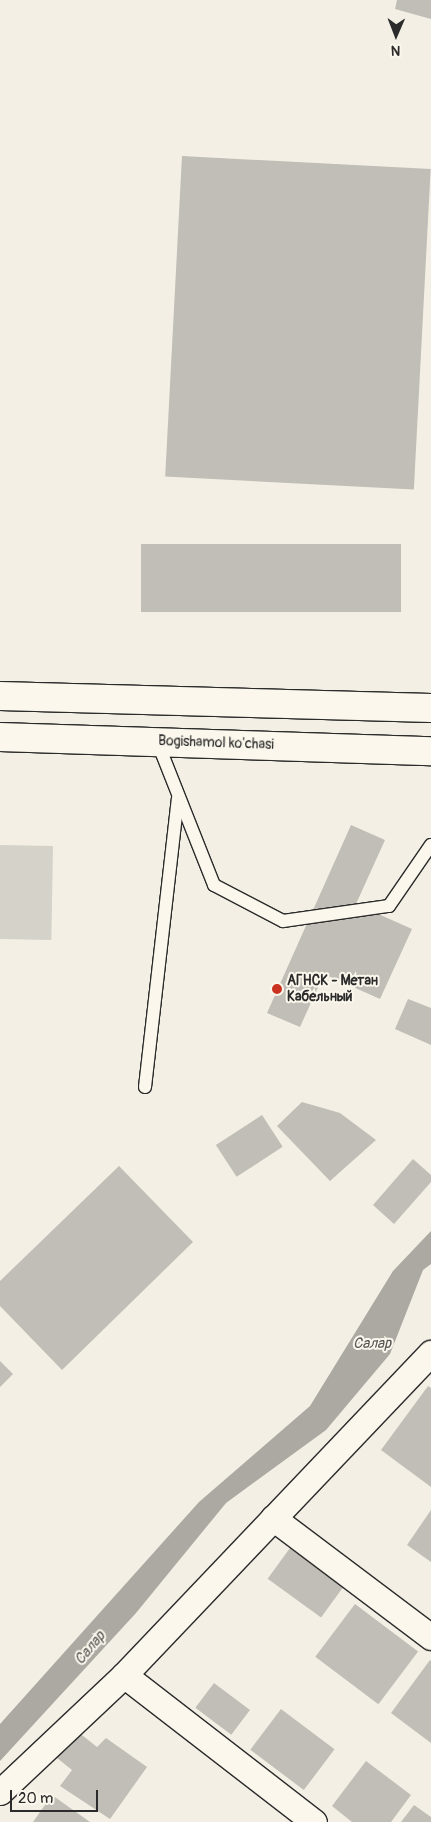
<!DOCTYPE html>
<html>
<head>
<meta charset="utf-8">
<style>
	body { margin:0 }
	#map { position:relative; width:431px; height:1822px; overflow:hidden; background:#f3efe4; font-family:Pangolin,sans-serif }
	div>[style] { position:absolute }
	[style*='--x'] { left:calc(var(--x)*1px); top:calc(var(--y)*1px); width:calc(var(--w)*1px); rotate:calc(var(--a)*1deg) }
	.green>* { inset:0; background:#d5d2c9; transform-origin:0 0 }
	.water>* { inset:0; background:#aca9a2 }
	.building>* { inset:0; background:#c0beb6; transform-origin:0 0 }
	.roads { filter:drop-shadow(1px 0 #2b2b2b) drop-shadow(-1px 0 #2b2b2b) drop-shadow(0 1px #2b2b2b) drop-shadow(0 -1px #2b2b2b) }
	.lane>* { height:12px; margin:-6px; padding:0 6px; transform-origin:6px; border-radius:6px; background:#fbf7ec }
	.street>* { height:25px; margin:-12.5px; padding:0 12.5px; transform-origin:12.5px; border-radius:12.5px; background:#fbf7ec }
	.secondary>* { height:28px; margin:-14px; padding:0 14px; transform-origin:14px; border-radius:14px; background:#fbf7ec }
	.dots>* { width:14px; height:14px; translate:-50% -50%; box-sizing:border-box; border:2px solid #fbf7ec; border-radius:50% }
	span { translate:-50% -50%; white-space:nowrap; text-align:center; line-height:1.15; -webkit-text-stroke:4px #fbf7ec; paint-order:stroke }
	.street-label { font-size:14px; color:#2b2b2b }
	.poi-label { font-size:14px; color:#2b2b2b; font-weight:700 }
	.left { translate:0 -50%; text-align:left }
	.water-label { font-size:15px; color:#585755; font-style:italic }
	.north { position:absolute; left:371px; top:10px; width:50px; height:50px; -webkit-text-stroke:4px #fbf7ec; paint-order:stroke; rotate:181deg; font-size:14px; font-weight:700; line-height:20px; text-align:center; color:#2b2b2b }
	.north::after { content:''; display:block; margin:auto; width:18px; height:22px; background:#2b2b2b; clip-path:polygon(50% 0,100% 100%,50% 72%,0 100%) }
	.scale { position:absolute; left:10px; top:1790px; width:88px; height:22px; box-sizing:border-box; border:2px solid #2b2b2b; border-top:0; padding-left:6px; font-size:15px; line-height:18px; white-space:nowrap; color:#2b2b2b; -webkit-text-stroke:4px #fbf7ec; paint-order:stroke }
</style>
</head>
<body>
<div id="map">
	<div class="green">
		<i style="left:0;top:845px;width:53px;height:94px;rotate:1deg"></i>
	</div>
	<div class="water">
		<i style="clip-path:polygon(431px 1231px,431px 1264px,423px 1270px,390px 1354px,326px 1430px,226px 1503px,136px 1613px,0 1761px,0 1724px,199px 1502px,310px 1406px,393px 1271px)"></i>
	</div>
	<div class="building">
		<i style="clip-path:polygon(397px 0,431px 0,431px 19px,395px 9px)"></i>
		<i style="left:182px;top:156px;width:249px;height:321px;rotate:3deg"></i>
		<i style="left:141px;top:544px;width:260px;height:68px"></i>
		<i style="clip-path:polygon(351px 825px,385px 840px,356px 904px,412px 929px,380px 999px,324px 974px,300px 1027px,267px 1013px)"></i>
		<i style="clip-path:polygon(408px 999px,431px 1008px,431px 1045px,395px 1029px)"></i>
		<i style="clip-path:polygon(302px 1102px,340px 1113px,376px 1140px,330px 1181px,277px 1126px)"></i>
		<i style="left:262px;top:1115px;width:38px;height:55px;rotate:57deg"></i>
		<i style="clip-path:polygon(413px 1159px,431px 1175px,431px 1182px,394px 1224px,373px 1205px)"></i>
		<i style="clip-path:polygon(119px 1166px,193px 1242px,62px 1370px,0 1306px,0 1281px)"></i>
		<i style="clip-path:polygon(0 1361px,13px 1374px,0 1387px)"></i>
		<i style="clip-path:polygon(428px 1386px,431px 1388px,431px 1487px,381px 1450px)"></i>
		<i style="clip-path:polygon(431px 1510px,431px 1562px,407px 1545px)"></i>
		<i style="left:290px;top:1548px;width:66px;height:38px;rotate:36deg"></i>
		<i style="left:355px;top:1604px;width:79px;height:66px;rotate:37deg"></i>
		<i style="clip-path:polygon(430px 1660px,431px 1661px,431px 1743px,391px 1713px)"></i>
		<i style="left:214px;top:1683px;width:45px;height:31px;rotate:37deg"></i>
		<i style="left:281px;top:1709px;width:67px;height:51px;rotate:37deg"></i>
		<i style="clip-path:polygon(73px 1728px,97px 1747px,106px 1738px,147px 1767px,110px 1819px,60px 1786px,72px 1770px,52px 1754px)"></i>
		<i style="clip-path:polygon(366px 1761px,411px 1795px,391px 1822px,352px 1822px,332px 1806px)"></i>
		<i style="clip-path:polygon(52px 1795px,90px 1822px,33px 1822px)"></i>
		<i style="clip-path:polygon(414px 1805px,431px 1817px,431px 1822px,401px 1822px)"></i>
	</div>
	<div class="roads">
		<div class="lane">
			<i style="--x:157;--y:741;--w:155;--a:68.4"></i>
			<i style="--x:214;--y:885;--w:78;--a:27.6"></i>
			<i style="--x:283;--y:921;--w:107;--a:-8.1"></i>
			<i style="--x:389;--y:906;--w:74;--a:-55.5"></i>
			<i style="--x:145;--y:1087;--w:290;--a:-83.5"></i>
		</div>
		<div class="street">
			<i style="--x:273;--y:1518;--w:198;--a:37"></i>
			<i style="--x:124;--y:1675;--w:240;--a:37.7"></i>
			<i style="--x:0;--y:1792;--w:170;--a:-43.3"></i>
			<i style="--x:124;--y:1675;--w:445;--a:-46.4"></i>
		</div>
		<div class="secondary">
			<i style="--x:0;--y:696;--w:431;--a:1.6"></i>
			<i style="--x:0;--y:737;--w:431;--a:1.9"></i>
		</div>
	</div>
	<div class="dots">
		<i style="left:277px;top:989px;background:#c8321e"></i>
	</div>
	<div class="street-label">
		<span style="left:216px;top:743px;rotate:2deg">Bogishamol ko'chasi</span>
	</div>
	<div class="poi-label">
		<span class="left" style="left:287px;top:989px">АГНСК - Метан<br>Кабельный</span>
	</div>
	<div class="water-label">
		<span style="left:372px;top:1344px">Салар</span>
		<span style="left:90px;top:1648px;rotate:-50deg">Салар</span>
	</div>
	<div class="north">N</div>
	<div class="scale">20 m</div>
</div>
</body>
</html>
